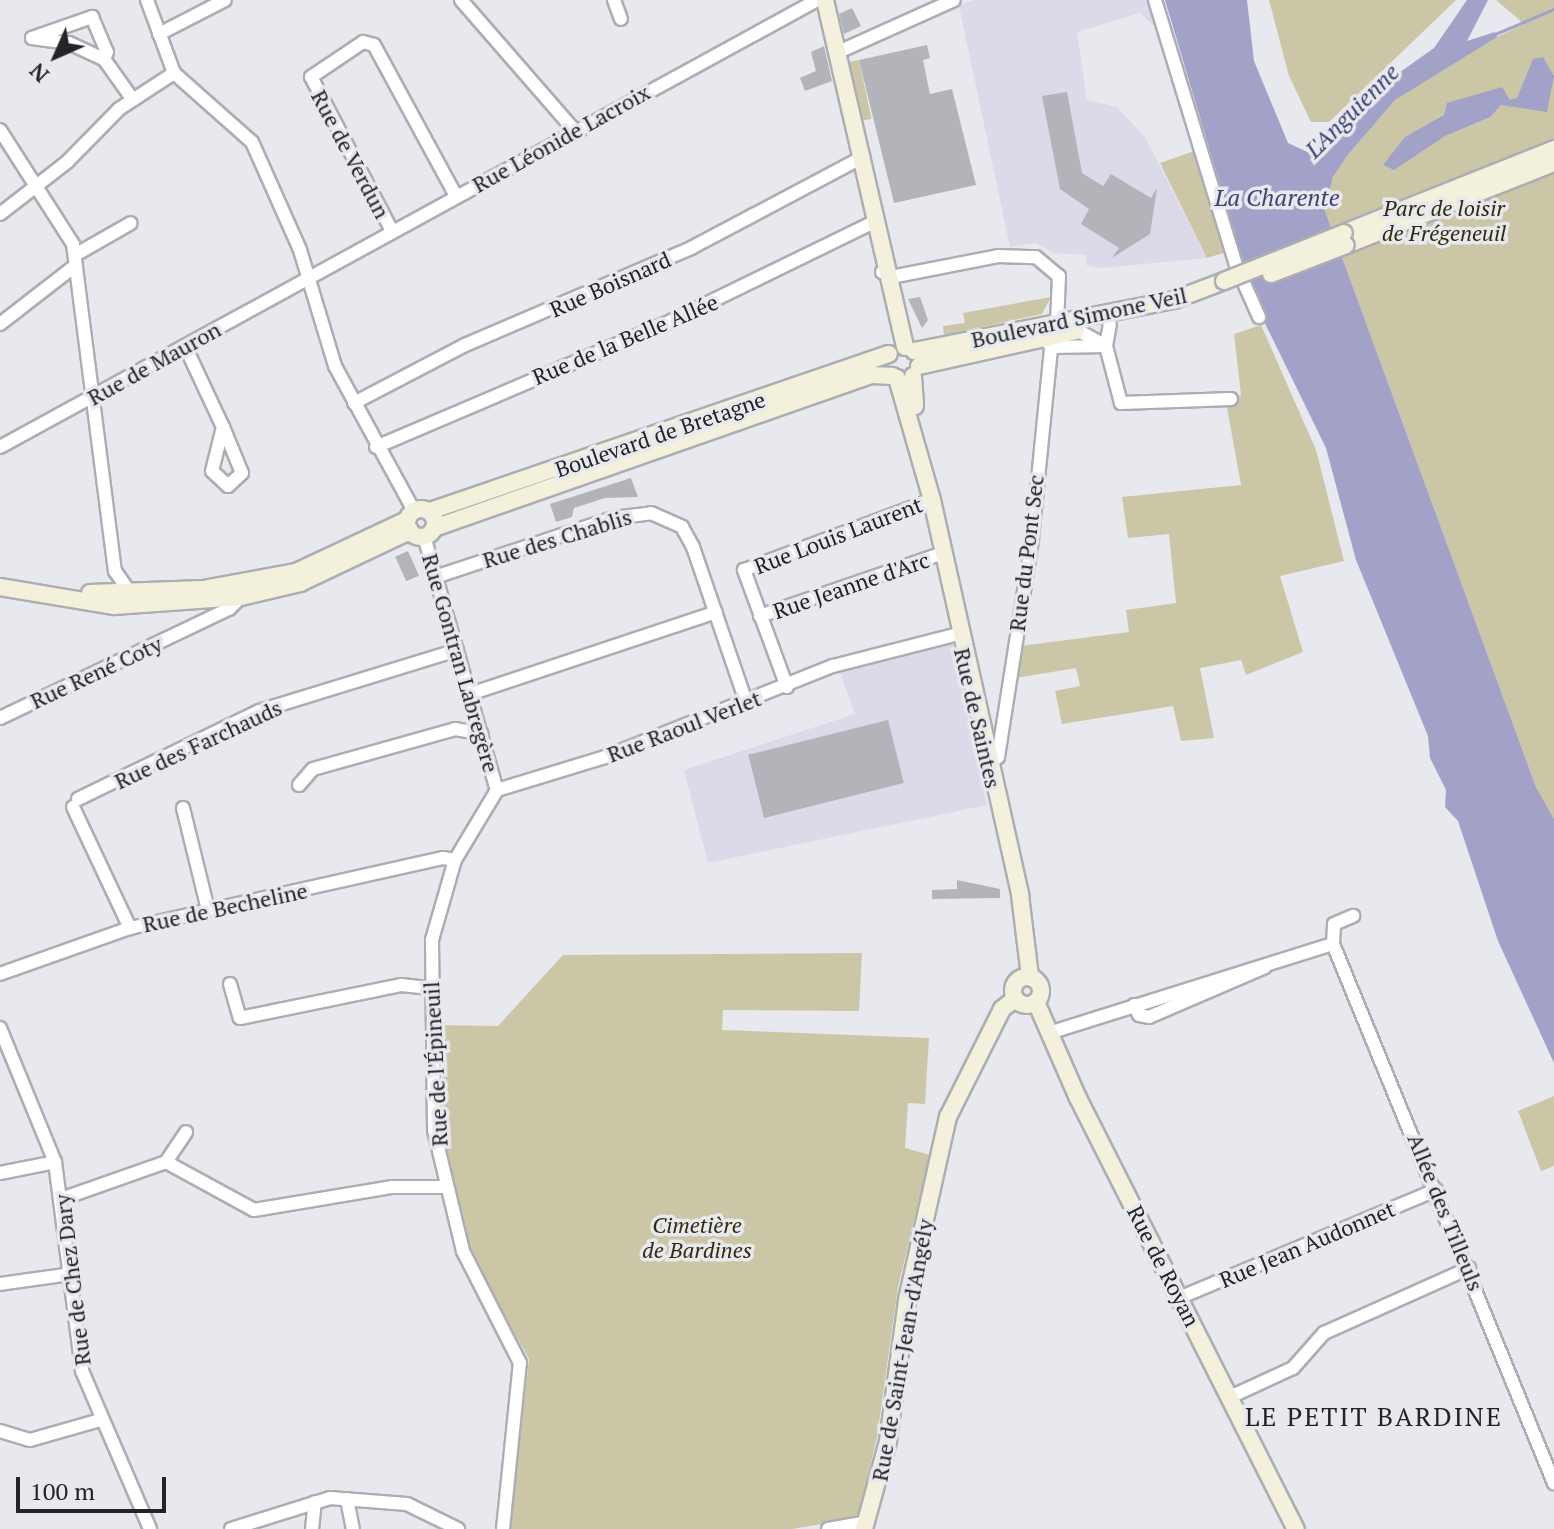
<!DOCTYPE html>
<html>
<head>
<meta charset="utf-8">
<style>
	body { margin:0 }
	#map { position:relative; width:1554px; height:1529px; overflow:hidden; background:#e8e8ef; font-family:"PT Serif",serif }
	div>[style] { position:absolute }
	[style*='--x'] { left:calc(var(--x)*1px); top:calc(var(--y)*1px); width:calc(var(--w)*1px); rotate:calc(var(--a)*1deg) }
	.built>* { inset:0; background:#dadae8 }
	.green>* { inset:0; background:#cbc7a6; transform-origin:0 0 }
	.water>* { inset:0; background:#a2a1c8 }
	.stream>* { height:3px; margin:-1.5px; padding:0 1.5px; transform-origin:1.5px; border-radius:1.5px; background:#a2a1c8 }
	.building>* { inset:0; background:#b3b3ba; transform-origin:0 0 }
	.roads { filter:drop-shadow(2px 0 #adadb4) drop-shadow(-2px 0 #adadb4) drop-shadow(0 2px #adadb4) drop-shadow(0 -2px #adadb4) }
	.minor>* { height:12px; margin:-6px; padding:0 6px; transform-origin:6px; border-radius:6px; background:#fff }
	.secondary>* { height:16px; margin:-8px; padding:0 8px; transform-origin:8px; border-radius:8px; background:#f3f1db }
	.secondary>.ring { margin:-8px; padding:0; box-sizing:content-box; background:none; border:16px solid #f3f1db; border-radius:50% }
	.bridges { filter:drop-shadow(2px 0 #adadb4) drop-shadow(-2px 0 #adadb4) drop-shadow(0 2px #adadb4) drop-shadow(0 -2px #adadb4) }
	.secondary-bridge>* { height:16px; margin:-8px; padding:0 8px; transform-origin:8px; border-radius:8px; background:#f3f1db }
	span { translate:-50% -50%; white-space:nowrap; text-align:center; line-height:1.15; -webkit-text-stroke:7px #e8e8ef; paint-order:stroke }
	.street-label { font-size:22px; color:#242426 }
	.park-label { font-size:22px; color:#312d0b; font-style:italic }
	.water-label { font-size:24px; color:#444073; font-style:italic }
	.quarter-label { font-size:26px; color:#242426; letter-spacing:2px }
	.north { position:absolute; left:16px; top:16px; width:80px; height:80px; -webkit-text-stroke:6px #e8e8ef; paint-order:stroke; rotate:225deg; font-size:22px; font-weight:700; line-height:32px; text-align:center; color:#242426 }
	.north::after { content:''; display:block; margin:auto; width:28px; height:36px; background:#242426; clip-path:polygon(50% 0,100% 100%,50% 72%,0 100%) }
	.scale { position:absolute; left:16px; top:1477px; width:150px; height:36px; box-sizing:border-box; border:4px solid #242426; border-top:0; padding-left:10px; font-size:24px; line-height:28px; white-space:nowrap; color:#242426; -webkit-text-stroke:6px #e8e8ef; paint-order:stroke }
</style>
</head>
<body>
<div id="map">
	<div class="built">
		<i style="clip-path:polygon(974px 0,1147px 0,1155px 27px,1140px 13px,1077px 32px,1087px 100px,1117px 107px,1145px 137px,1207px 258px,1101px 268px,1086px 265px,1086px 255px,1054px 253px,1036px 243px,1010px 247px,959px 6px)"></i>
		<i style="clip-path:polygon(952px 640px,987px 805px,708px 863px,684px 770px,855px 714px,840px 673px)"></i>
	</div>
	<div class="green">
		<i style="clip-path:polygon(1269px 0,1456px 0,1329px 122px,1311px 122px,1289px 76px)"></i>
		<i style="clip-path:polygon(1496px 0,1554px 0,1554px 819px,1536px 787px,1325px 211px,1333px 177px,1347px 156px,1395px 100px,1457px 56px,1524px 24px)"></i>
		<i style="left:859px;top:60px;width:60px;height:10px;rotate:78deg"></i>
		<i style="clip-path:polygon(1197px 150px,1230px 251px,1207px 258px,1160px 163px)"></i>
		<i style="clip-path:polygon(1051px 297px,1042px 314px,944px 335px,943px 326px,965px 323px,963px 313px)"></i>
		<i style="clip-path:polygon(1261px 325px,1316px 450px,1344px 561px,1280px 576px,1303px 652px,1246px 675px,1241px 660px,1200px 668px,1214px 738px,1181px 741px,1173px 706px,1062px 724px,1055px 691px,1080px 686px,1076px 668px,1016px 678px,1020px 646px,1129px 632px,1126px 610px,1176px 603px,1169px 534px,1128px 538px,1122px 497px,1241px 485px,1226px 402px,1241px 395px,1234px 334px)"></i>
		<i style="clip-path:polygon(862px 953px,859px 1011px,723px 1010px,722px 1030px,929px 1038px,925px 1104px,908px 1103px,905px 1148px,930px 1155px,898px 1287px,877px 1437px,859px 1513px,853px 1519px,792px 1529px,509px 1529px,529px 1359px,470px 1253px,457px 1209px,444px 1150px,438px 1025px,498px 1026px,563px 955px)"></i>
		<i style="clip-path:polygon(1554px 1096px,1554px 1166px,1541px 1171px,1518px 1111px)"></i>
	</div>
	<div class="water">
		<i style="clip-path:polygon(1165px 0,1247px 0,1254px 61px,1288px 143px,1314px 155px,1379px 87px,1434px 48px,1467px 0,1488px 0,1467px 41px,1495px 32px,1497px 37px,1395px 100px,1347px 156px,1333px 177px,1325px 211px,1536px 787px,1554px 819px,1554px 1063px,1498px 941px,1458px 821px,1445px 807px,1446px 790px,1430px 758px,1428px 736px,1356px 560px,1326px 448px,1256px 305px)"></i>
		<i style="clip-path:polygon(1543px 57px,1554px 76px,1547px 112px,1501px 105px,1490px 117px,1445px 136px,1394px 170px,1383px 165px,1405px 137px,1444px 115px,1447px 103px,1502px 87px,1510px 100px,1517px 98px,1533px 59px)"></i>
	</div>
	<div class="stream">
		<i style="--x:1495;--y:34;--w:64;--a:-23"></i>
	</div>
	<div class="building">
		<i style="clip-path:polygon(852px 8px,861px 26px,844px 34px,839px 14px)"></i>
		<i style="clip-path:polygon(927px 45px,930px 58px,923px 60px,930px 94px,952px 89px,976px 185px,894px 203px,859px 60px)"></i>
		<i style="clip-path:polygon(824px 46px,832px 81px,805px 91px,800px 78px,816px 71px,811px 52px)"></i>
		<i style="clip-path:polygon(1067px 92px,1082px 173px,1103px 186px,1111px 174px,1151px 198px,1157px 188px,1150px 234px,1112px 258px,1119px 248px,1081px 224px,1089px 209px,1060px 189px,1042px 96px)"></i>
		<i style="clip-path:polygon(920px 297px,928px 320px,922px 328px,908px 299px)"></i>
		<i style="clip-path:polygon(631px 478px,638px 497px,605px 498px,574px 508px,572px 517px,556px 522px,550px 504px)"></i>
		<i style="left:408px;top:551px;width:27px;height:14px;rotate:66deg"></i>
		<i style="left:888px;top:720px;width:65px;height:144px;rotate:76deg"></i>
		<i style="clip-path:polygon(957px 880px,1000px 889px,1000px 898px,932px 899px,932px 890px,957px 889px)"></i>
	</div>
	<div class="roads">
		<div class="minor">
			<i style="--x:147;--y:0;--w:78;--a:69.7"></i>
			<i style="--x:174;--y:73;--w:104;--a:41.5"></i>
			<i style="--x:252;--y:142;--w:118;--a:66"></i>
			<i style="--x:300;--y:250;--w:121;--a:73.2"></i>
			<i style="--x:335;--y:366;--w:165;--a:61.4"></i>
			<i style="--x:461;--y:0;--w:172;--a:49"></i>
			<i style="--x:614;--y:0;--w:20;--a:70"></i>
			<i style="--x:1155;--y:0;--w:277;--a:73"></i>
			<i style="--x:1236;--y:265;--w:57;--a:66.1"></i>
			<i style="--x:159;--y:34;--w:74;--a:-27.3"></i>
			<i style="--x:32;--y:38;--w:37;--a:8"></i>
			<i style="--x:69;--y:43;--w:38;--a:25"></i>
			<i style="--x:104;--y:59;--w:50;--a:54.7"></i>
			<i style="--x:32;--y:38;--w:64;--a:-19.3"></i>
			<i style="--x:92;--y:17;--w:38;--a:67"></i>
			<i style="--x:107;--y:52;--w:8;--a:113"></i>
			<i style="--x:836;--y:53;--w:129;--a:-24.2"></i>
			<i style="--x:0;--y:130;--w:135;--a:57.4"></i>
			<i style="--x:73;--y:244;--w:330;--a:82.7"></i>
			<i style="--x:115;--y:571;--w:28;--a:55"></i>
			<i style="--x:0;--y:214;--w:85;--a:-37.8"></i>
			<i style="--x:67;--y:162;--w:74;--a:-45.5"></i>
			<i style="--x:119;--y:109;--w:66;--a:-33.2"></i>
			<i style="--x:392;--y:231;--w:174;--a:-117.7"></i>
			<i style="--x:311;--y:77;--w:63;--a:-33.9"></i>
			<i style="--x:363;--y:42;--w:11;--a:15"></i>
			<i style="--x:374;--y:45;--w:172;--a:61.5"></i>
			<i style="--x:75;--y:255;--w:64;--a:-29.7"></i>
			<i style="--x:882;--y:272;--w:10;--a:29"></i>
			<i style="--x:891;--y:277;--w:109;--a:-11.1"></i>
			<i style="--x:998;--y:256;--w:38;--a:2"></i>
			<i style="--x:1036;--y:257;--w:30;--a:40"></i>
			<i style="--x:1059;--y:276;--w:48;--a:92.4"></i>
			<i style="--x:0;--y:324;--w:96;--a:-37.8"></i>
			<i style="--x:1079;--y:331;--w:31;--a:29"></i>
			<i style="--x:1106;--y:346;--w:22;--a:-80"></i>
			<i style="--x:185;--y:346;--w:89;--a:64.9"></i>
			<i style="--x:223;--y:427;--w:45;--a:104"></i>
			<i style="--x:212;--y:471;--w:22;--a:43"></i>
			<i style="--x:228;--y:486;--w:19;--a:-43"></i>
			<i style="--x:242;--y:473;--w:50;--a:-112.4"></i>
			<i style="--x:1051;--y:347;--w:55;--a:-1"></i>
			<i style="--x:1106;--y:346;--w:59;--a:75.3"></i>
			<i style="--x:1121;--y:403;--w:110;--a:-2.1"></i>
			<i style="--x:354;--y:403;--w:125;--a:-27.6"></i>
			<i style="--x:465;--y:345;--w:246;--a:-23.2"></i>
			<i style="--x:691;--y:248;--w:195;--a:-27.9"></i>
			<i style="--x:0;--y:447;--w:931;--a:-28.68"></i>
			<i style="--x:376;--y:447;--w:321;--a:-23.1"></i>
			<i style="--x:671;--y:321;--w:221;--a:-26"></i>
			<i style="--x:424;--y:536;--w:264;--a:74"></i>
			<i style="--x:435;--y:577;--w:188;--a:-18.3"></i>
			<i style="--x:613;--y:518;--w:38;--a:-7"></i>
			<i style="--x:651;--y:513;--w:34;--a:24"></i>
			<i style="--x:682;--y:527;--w:23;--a:61"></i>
			<i style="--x:693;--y:547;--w:164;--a:71.1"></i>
			<i style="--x:760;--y:616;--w:194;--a:-19"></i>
			<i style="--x:787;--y:687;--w:125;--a:-110.2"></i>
			<i style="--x:744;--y:570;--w:201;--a:-20.4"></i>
			<i style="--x:470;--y:694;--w:259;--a:-18.4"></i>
			<i style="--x:0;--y:718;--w:254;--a:-25.5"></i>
			<i style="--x:229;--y:609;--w:17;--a:-45"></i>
			<i style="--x:988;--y:765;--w:13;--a:-39"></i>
			<i style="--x:998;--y:757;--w:221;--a:-81.1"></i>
			<i style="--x:1032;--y:539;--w:193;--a:-84.3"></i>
			<i style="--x:1051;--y:347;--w:11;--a:-124"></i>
			<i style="--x:299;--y:785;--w:21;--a:-49"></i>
			<i style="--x:313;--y:769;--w:148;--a:-15.7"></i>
			<i style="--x:455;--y:729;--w:27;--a:10"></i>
			<i style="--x:78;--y:799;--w:201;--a:-25.9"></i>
			<i style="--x:259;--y:711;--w:207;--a:-17.1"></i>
			<i style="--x:73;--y:807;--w:134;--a:64.8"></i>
			<i style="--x:183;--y:808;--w:105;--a:76.2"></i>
			<i style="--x:1333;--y:944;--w:583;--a:67.71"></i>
			<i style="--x:0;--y:974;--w:138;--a:-19.5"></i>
			<i style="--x:130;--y:928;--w:321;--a:-12.6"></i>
			<i style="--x:443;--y:858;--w:12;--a:9"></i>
			<i style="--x:230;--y:984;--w:35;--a:74"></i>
			<i style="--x:240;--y:1018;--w:164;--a:-11.6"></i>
			<i style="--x:401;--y:985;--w:30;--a:6"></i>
			<i style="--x:1134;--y:1005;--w:11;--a:63"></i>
			<i style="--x:1139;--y:1015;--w:10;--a:11"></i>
			<i style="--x:1149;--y:1017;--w:126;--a:-23.3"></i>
			<i style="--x:0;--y:1028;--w:145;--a:67.7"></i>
			<i style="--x:55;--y:1162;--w:211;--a:82.6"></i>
			<i style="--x:82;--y:1371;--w:172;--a:66.7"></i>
			<i style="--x:1052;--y:1032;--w:294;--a:-17.4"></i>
			<i style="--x:1333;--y:944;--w:20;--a:-87"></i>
			<i style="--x:1334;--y:924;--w:21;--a:-23"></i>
			<i style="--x:166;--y:1162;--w:36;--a:-56"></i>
			<i style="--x:0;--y:1173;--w:56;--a:-11.3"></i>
			<i style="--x:64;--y:1198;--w:108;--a:-19.4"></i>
			<i style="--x:166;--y:1162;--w:100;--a:28.6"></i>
			<i style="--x:254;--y:1210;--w:139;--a:-9.5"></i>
			<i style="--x:391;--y:1187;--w:54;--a:0"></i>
			<i style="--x:0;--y:1284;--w:72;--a:-8"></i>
			<i style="--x:1179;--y:1298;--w:279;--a:-22.8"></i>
			<i style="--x:1230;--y:1397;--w:69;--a:-24.7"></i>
			<i style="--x:1293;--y:1368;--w:47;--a:-48.5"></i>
			<i style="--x:1324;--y:1333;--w:159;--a:-24.1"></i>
			<i style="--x:0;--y:1431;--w:31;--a:17"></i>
			<i style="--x:30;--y:1440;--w:73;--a:-15.9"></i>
			<i style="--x:347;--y:1499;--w:31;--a:79"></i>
			<i style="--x:231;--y:1529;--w:104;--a:-17.4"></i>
			<i style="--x:330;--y:1498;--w:77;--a:4.5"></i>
			<i style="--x:407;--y:1504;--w:57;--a:26.1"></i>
			<i style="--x:312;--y:1529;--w:27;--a:-84"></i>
			<i style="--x:503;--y:1529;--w:167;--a:-84.2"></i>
			<i style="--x:520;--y:1363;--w:126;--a:-117"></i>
			<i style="--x:463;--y:1251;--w:124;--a:-103.5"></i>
			<i style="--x:434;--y:1130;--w:190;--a:-90.6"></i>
			<i style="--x:432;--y:940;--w:83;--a:-74"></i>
			<i style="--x:455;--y:860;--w:82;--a:-59"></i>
			<i style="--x:497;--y:790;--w:113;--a:-17"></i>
			<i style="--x:605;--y:757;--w:245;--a:-21.8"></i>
			<i style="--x:833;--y:666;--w:130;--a:-14.3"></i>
			<i style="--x:828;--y:1529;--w:39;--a:-10"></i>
		</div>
		<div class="secondary">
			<i style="--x:825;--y:0;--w:356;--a:77"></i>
			<i style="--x:1344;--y:233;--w:226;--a:-21.8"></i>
			<i style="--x:1346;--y:245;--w:224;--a:-21.5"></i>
			<i style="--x:914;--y:351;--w:265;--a:-11.1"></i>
			<i style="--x:1174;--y:300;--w:53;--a:-20.8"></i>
			<i style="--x:919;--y:366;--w:161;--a:-12.6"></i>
			<i style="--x:913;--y:376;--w:30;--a:86"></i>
			<i style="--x:897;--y:378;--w:127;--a:74"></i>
			<i style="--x:932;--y:500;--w:405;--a:77.4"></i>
			<i style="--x:1020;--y:895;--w:83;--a:83"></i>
			<i class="ring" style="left:407px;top:509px;width:12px;height:12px"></i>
			<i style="--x:430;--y:511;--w:485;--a:-18.9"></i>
			<i style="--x:434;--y:528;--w:464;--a:-19.3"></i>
			<i style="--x:872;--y:375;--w:21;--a:3"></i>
			<i style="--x:0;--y:587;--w:116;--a:9.5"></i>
			<i style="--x:114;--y:606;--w:127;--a:-4.1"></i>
			<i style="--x:241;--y:597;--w:61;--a:-13.3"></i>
			<i style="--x:300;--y:583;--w:122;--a:-25.3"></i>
			<i style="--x:90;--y:593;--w:113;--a:-2"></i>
			<i style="--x:203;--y:589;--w:95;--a:-10.4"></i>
			<i style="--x:296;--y:572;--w:123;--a:-25.1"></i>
			<i class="ring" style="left:1013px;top:977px;width:12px;height:12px"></i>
			<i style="--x:1036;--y:1002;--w:105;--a:66.4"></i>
			<i style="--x:1078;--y:1098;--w:483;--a:63.2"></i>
			<i style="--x:864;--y:1529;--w:91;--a:-74.7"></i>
			<i style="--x:888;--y:1441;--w:142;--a:-82.3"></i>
			<i style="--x:907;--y:1300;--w:188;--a:-77.4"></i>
			<i style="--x:948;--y:1117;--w:121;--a:-63.4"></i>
			<i style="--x:1002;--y:1009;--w:16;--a:-38"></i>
		</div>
	</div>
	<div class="bridges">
		<div class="secondary-bridge">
			<i style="--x:1271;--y:274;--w:80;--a:-21.1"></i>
			<i style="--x:1224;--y:281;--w:129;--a:-21.8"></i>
		</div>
	</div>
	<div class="street-label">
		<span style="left:561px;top:138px;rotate:-29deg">Rue Léonide Lacroix</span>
		<span style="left:351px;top:154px;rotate:62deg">Rue de Verdun</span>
		<span style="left:610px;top:284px;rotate:-24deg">Rue Boisnard</span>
		<span style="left:1079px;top:317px;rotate:-12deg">Boulevard Simone Veil</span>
		<span style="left:625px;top:339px;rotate:-23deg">Rue de la Belle Allée</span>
		<span style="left:154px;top:363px;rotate:-29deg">Rue de Mauron</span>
		<span style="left:660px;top:434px;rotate:-19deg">Boulevard de Bretagne</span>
		<span style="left:838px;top:535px;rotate:-21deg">Rue Louis Laurent</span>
		<span style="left:557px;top:538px;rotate:-17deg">Rue des Chablis</span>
		<span style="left:1026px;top:553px;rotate:-83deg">Rue du Pont Sec</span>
		<span style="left:851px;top:585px;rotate:-19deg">Rue Jeanne d'Arc</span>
		<span style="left:461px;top:663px;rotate:74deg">Rue Gontran Labregère</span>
		<span style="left:96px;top:672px;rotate:-25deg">Rue René Coty</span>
		<span style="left:978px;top:718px;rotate:77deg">Rue de Saintes</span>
		<span style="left:684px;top:726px;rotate:-21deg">Rue Raoul Verlet</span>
		<span style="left:198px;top:744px;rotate:-25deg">Rue des Farchauds</span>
		<span style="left:225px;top:907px;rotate:-12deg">Rue de Becheline</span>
		<span style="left:435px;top:1064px;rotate:-93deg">Rue de l'Épineuil</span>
		<span style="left:1446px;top:1212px;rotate:68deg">Allée des Tilleuls</span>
		<span style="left:1307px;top:1244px;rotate:-23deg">Rue Jean Audonnet</span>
		<span style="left:1164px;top:1266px;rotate:63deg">Rue de Royan</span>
		<span style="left:72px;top:1280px;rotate:-97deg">Rue de Chez Dary</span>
		<span style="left:902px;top:1350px;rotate:-80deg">Rue de Saint-Jean-d'Angély</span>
	</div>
	<div class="park-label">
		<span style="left:1444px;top:220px">Parc de loisir<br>de Frégeneuil</span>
		<span style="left:697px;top:1237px">Cimetière<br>de Bardines</span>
	</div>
	<div class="water-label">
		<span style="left:1352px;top:111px;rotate:-45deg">L'Anguienne</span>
		<span style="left:1277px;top:198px">La Charente</span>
	</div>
	<div class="quarter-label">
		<span style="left:1374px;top:1417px">LE PETIT BARDINE</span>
	</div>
	<div class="north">N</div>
	<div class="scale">100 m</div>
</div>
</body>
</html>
